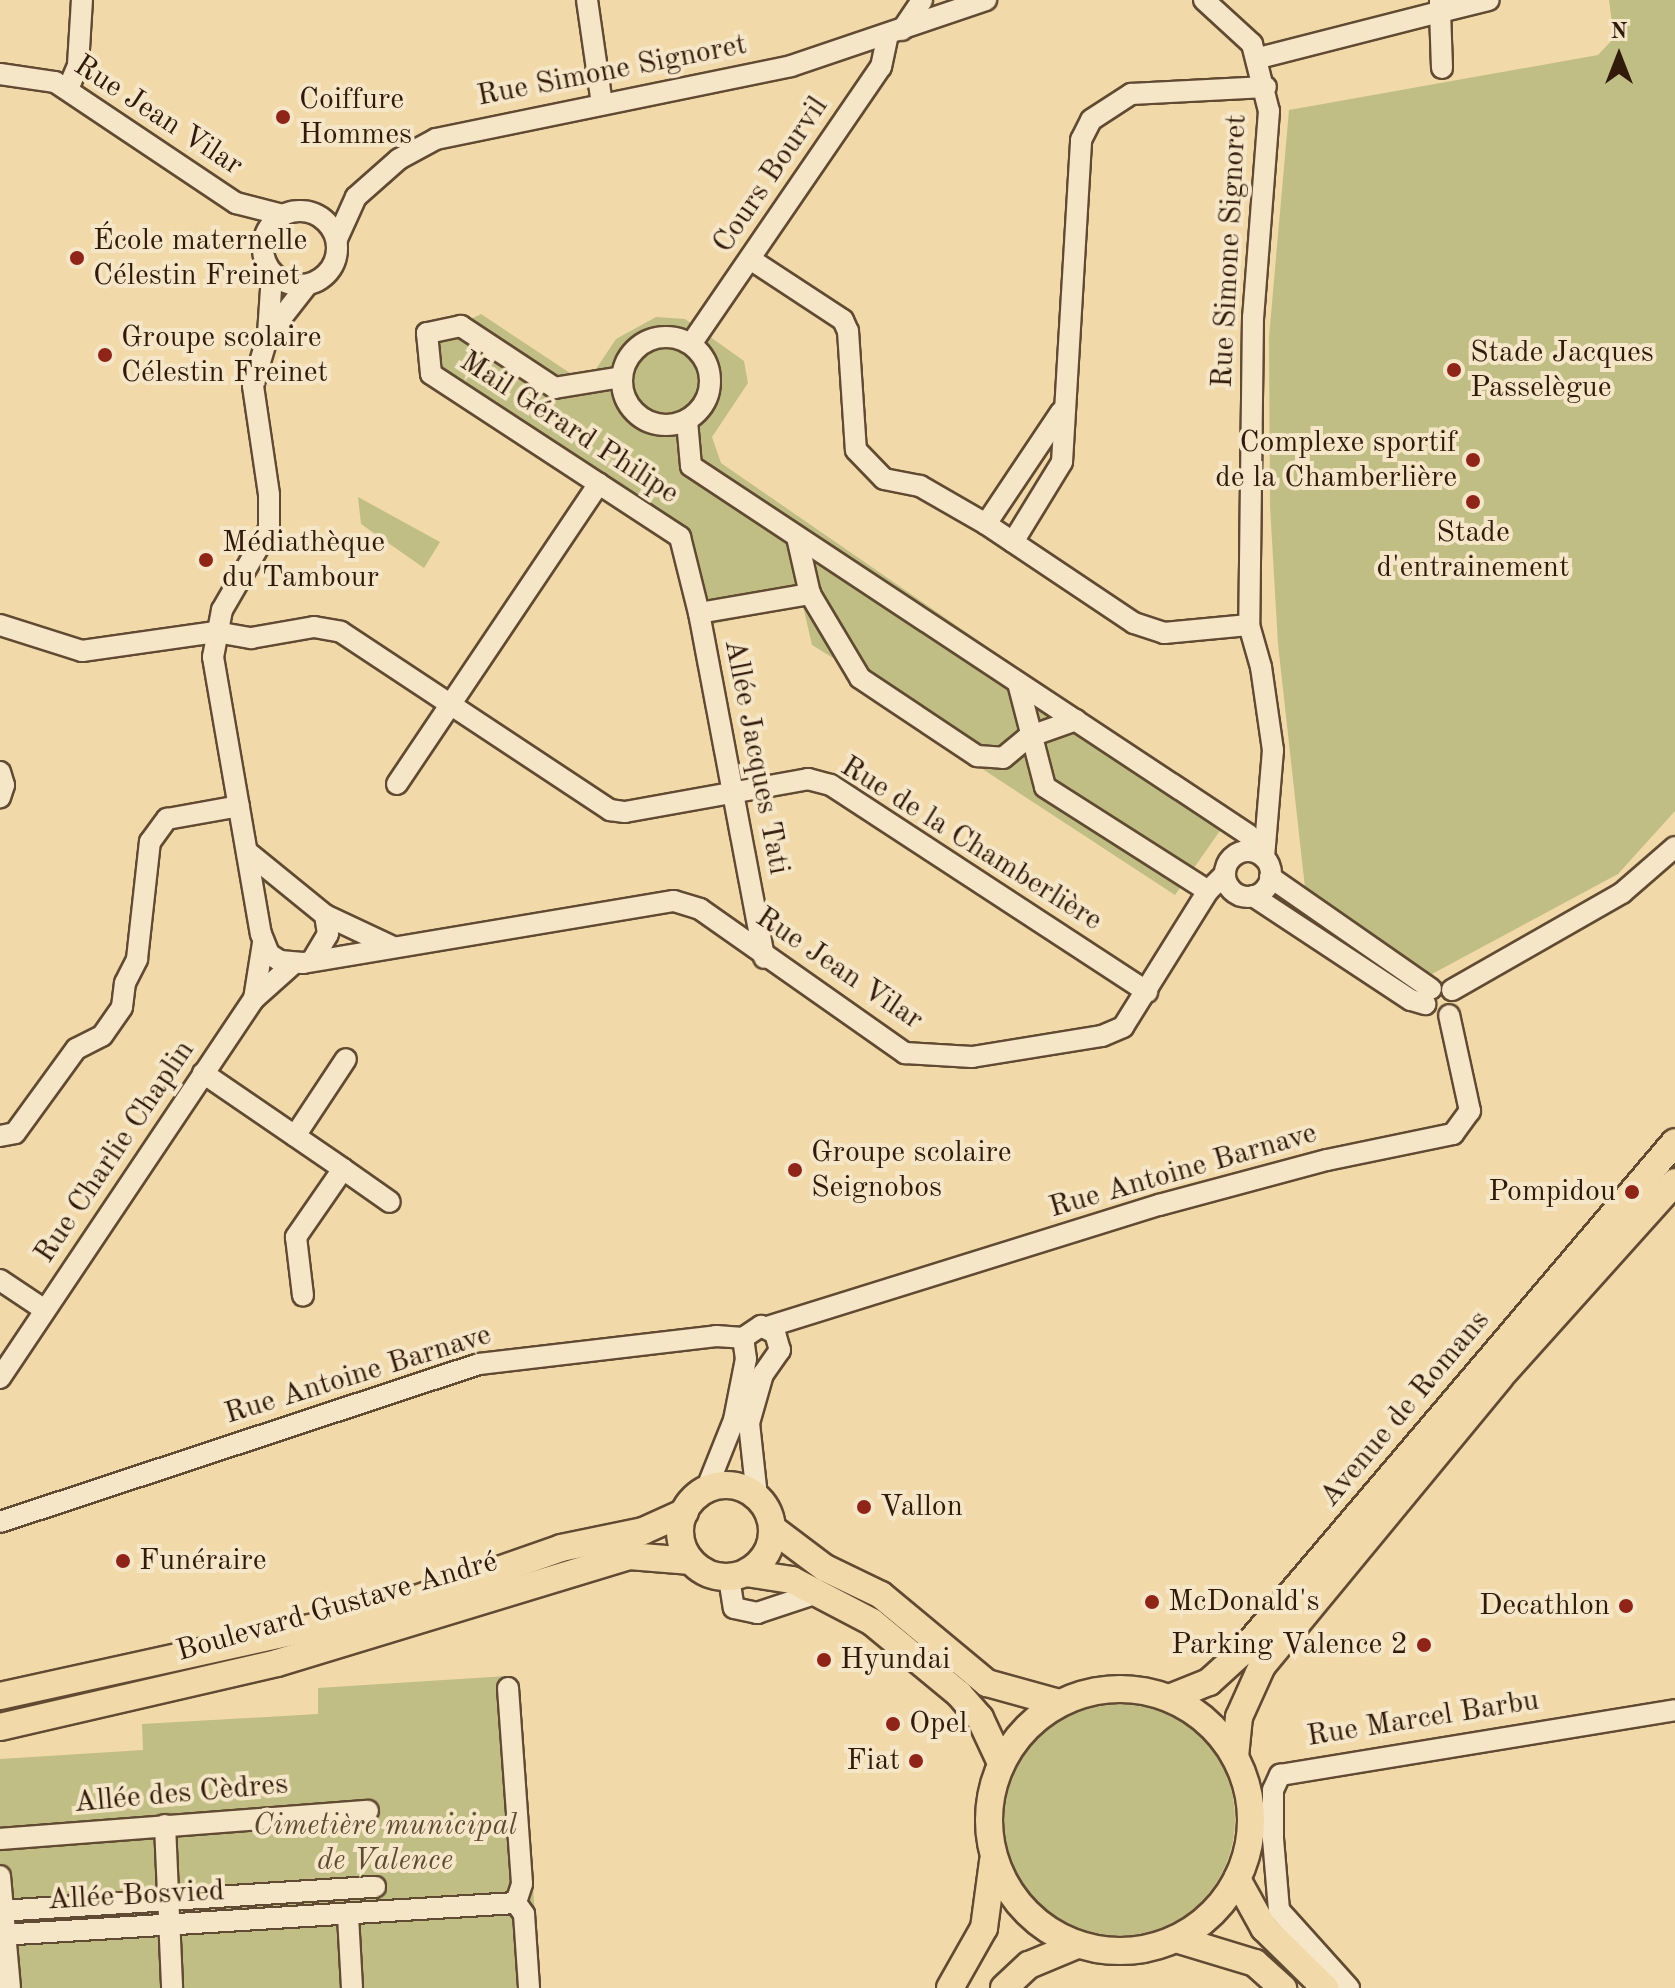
<!DOCTYPE html>
<html>
<head>
<meta charset="utf-8">
<style>
	body { margin:0 }
	#map { position:relative; width:1675px; height:1988px; overflow:hidden; background:#f1d9aa; font-family:"Old Standard TT",serif }
	div>[style] { position:absolute }
	[style*='--x'] { left:calc(var(--x)*1px); top:calc(var(--y)*1px); width:calc(var(--w)*1px); rotate:calc(var(--a)*1deg) }
	.green>* { inset:0; background:#c0be85 }
	.round { border-radius:50% }
	.roads { filter:drop-shadow(2px 0 #614a32) drop-shadow(-2px 0 #614a32) drop-shadow(0 2px #614a32) drop-shadow(0 -2px #614a32) }
	.minor>* { height:20px; margin:-10px; padding:0 10px; transform-origin:10px; border-radius:10px; background:#f6e6c8 }
	.minor>.ring { margin:-10px; padding:0; box-sizing:content-box; background:none; border:20px solid #f6e6c8; border-radius:50% }
	.major>* { height:26px; margin:-13px; padding:0 13px; transform-origin:13px; border-radius:13px; background:#f1d9aa }
	.major>.ring { margin:-13px; padding:0; box-sizing:content-box; background:none; border:26px solid #f1d9aa; border-radius:50% }
	.dots>* { width:22px; height:22px; translate:-50% -50%; box-sizing:border-box; border:4px solid #f6e6c8; border-radius:50% }
	span { translate:-50% -50%; white-space:nowrap; text-align:center; line-height:1.15; -webkit-text-stroke:8px #f6e6c8; paint-order:stroke }
	.street-label { font-size:30px; color:#311a0a }
	.poi-label { font-size:30px; color:#311a0a }
	.left { translate:0 -50%; text-align:left }
	.right { translate:-100% -50%; text-align:right }
	.park-label { font-size:30px; color:#5c4b2f; font-style:italic }
	.north { position:absolute; left:1579px; top:16px; width:80px; height:80px; -webkit-text-stroke:6px #f6e6c8; paint-order:stroke; rotate:0deg; font-size:22px; font-weight:700; line-height:32px; text-align:center; color:#311a0a }
	.north::after { content:''; display:block; margin:auto; width:28px; height:36px; background:#311a0a; clip-path:polygon(50% 0,100% 100%,50% 72%,0 100%) }
</style>
</head>
<body>
<div id="map">
	<div class="green">
		<i style="clip-path:polygon(1609px 0,1675px 0,1675px 811px,1618px 874px,1432px 974px,1305px 888px,1278px 644px,1270px 506px,1269px 337px,1289px 110px,1598px 55px,1614px 38px)"></i>
		<i style="clip-path:polygon(481px 314px,570px 373px,592px 375px,616px 339px,656px 317px,685px 319px,744px 361px,748px 383px,712px 437px,721px 463px,1231px 815px,1175px 895px,845px 679px,846px 666px,812px 645px,803px 606px,692px 628px,673px 541px,433px 386px,434px 337px)"></i>
		<i style="clip-path:polygon(358px 497px,440px 542px,424px 568px,361px 524px)"></i>
		<i style="clip-path:polygon(507px 1676px,519px 1683px,540px 1988px,0 1988px,0 1759px,143px 1750px,142px 1724px,318px 1714px,318px 1688px)"></i>
		<i class="round" style="left:999px;top:1701px;width:236px;height:236px"></i>
	</div>
	<div class="roads">
		<div class="minor">
			<i style="--x:587;--y:0;--w:105;--a:81.8"></i>
			<i style="--x:1204;--y:0;--w:65;--a:42.5"></i>
			<i style="--x:1252;--y:44;--w:69;--a:75.8"></i>
			<i style="--x:1269;--y:111;--w:207;--a:94.4"></i>
			<i style="--x:1253;--y:317;--w:308;--a:90.7"></i>
			<i style="--x:1249;--y:625;--w:44;--a:74.1"></i>
			<i style="--x:1261;--y:667;--w:84;--a:81.8"></i>
			<i style="--x:1273;--y:750;--w:108;--a:94.8"></i>
			<i style="--x:902;--y:30;--w:36;--a:-56"></i>
			<i style="--x:1259;--y:58;--w:187;--a:-14.3"></i>
			<i style="--x:1440;--y:12;--w:12;--a:-90"></i>
			<i style="--x:1442;--y:68;--w:56;--a:-92"></i>
			<i style="--x:1440;--y:12;--w:50;--a:-13.8"></i>
			<i style="--x:0;--y:74;--w:56;--a:8.3"></i>
			<i style="--x:55;--y:82;--w:218;--a:33.8"></i>
			<i style="--x:236;--y:203;--w:49;--a:14.3"></i>
			<i style="--x:68;--y:89;--w:26;--a:-67"></i>
			<i style="--x:78;--y:65;--w:65;--a:-86.5"></i>
			<i class="ring" style="left:263px;top:211px;width:54px;height:54px"></i>
			<i style="--x:337;--y:239;--w:46;--a:-65.7"></i>
			<i style="--x:356;--y:197;--w:57;--a:-41.5"></i>
			<i style="--x:399;--y:159;--w:42;--a:-28.4"></i>
			<i style="--x:436;--y:139;--w:362;--a:-11.6"></i>
			<i style="--x:791;--y:66;--w:206;--a:-18.7"></i>
			<i style="--x:750;--y:259;--w:111;--a:33.3"></i>
			<i style="--x:843;--y:320;--w:12;--a:66"></i>
			<i style="--x:848;--y:331;--w:119;--a:86.2"></i>
			<i style="--x:856;--y:450;--w:40;--a:46"></i>
			<i style="--x:884;--y:479;--w:37;--a:11"></i>
			<i style="--x:920;--y:486;--w:76;--a:29.9"></i>
			<i style="--x:986;--y:524;--w:178;--a:33.8"></i>
			<i style="--x:1134;--y:623;--w:32;--a:18"></i>
			<i style="--x:1164;--y:633;--w:85;--a:-5.4"></i>
			<i style="--x:272;--y:274;--w:61;--a:93.8"></i>
			<i style="--x:268;--y:335;--w:53;--a:106.4"></i>
			<i style="--x:253;--y:386;--w:110;--a:81.6"></i>
			<i style="--x:269;--y:495;--w:34;--a:90"></i>
			<i style="--x:269;--y:529;--w:94;--a:120.1"></i>
			<i style="--x:222;--y:610;--w:48;--a:100.8"></i>
			<i style="--x:213;--y:657;--w:281;--a:80.2"></i>
			<i style="--x:261;--y:934;--w:22;--a:68"></i>
			<i style="--x:269;--y:954;--w:13;--a:32"></i>
			<i style="--x:280;--y:961;--w:23;--a:5"></i>
			<i style="--x:303;--y:963;--w:376;--a:-9.5"></i>
			<i style="--x:674;--y:901;--w:27;--a:17"></i>
			<i style="--x:700;--y:909;--w:251;--a:35.1"></i>
			<i style="--x:905;--y:1053;--w:67;--a:3.4"></i>
			<i style="--x:972;--y:1057;--w:132;--a:-9.2"></i>
			<i style="--x:1102;--y:1036;--w:23;--a:-23"></i>
			<i style="--x:1123;--y:1027;--w:160;--a:-58"></i>
			<i style="--x:1208;--y:891;--w:23;--a:-45"></i>
			<i style="--x:268;--y:335;--w:63;--a:-52"></i>
			<i class="ring" style="left:622px;top:337px;width:68px;height:68px"></i>
			<i style="--x:691;--y:344;--w:336;--a:-55.6"></i>
			<i style="--x:881;--y:67;--w:33;--a:-78"></i>
			<i style="--x:622;--y:377;--w:68;--a:170.7"></i>
			<i style="--x:555;--y:388;--w:113;--a:-146.6"></i>
			<i style="--x:461;--y:326;--w:35;--a:168"></i>
			<i style="--x:427;--y:333;--w:41;--a:84.4"></i>
			<i style="--x:431;--y:374;--w:298;--a:33.2"></i>
			<i style="--x:680;--y:537;--w:78;--a:76"></i>
			<i style="--x:699;--y:613;--w:113;--a:-9.7"></i>
			<i style="--x:687;--y:421;--w:45;--a:84.9"></i>
			<i style="--x:691;--y:466;--w:669;--a:33.48"></i>
			<i style="--x:986;--y:524;--w:135;--a:-56.2"></i>
			<i style="--x:797;--y:537;--w:58;--a:77.2"></i>
			<i style="--x:810;--y:594;--w:98;--a:59.2"></i>
			<i style="--x:860;--y:678;--w:141;--a:33.7"></i>
			<i style="--x:977;--y:756;--w:26;--a:4"></i>
			<i style="--x:1003;--y:758;--w:33;--a:-40"></i>
			<i style="--x:1028;--y:737;--w:51;--a:-19.5"></i>
			<i style="--x:1013;--y:542;--w:94;--a:-58.5"></i>
			<i style="--x:1062;--y:462;--w:323;--a:-86.6"></i>
			<i style="--x:1081;--y:140;--w:22;--a:-63"></i>
			<i style="--x:1091;--y:120;--w:48;--a:-33"></i>
			<i style="--x:1131;--y:94;--w:135;--a:-3"></i>
			<i style="--x:699;--y:613;--w:351;--a:79.3"></i>
			<i style="--x:0;--y:625;--w:86;--a:17.6"></i>
			<i style="--x:82;--y:651;--w:135;--a:-8.1"></i>
			<i style="--x:216;--y:632;--w:36;--a:10"></i>
			<i style="--x:251;--y:638;--w:64;--a:-9.9"></i>
			<i style="--x:314;--y:627;--w:27;--a:10"></i>
			<i style="--x:341;--y:632;--w:323;--a:33.5"></i>
			<i style="--x:610;--y:810;--w:15;--a:8"></i>
			<i style="--x:625;--y:812;--w:186;--a:-10.2"></i>
			<i style="--x:808;--y:779;--w:24;--a:15"></i>
			<i style="--x:831;--y:785;--w:378;--a:33.2"></i>
			<i style="--x:1018;--y:683;--w:107;--a:75.4"></i>
			<i style="--x:1045;--y:787;--w:193;--a:32.5"></i>
			<i style="--x:0;--y:772;--w:14;--a:73"></i>
			<i style="--x:4;--y:785;--w:13;--a:108"></i>
			<i style="--x:397;--y:784;--w:362;--a:-56.1"></i>
			<i class="ring" style="left:1225px;top:851px;width:26px;height:26px"></i>
			<i style="--x:250;--y:854;--w:97;--a:39.1"></i>
			<i style="--x:325;--y:915;--w:19;--a:81"></i>
			<i style="--x:328;--y:934;--w:29;--a:121"></i>
			<i style="--x:1270;--y:877;--w:196;--a:34.8"></i>
			<i style="--x:1253;--y:896;--w:189;--a:33.4"></i>
			<i style="--x:1411;--y:1000;--w:15;--a:16"></i>
			<i style="--x:325;--y:915;--w:73;--a:25.2"></i>
			<i style="--x:1452;--y:990;--w:196;--a:-29.7"></i>
			<i style="--x:1622;--y:893;--w:70;--a:-41"></i>
			<i style="--x:254;--y:999;--w:57;--a:-80.9"></i>
			<i style="--x:203;--y:1073;--w:170;--a:34.4"></i>
			<i style="--x:343;--y:1169;--w:83;--a:124.7"></i>
			<i style="--x:296;--y:1237;--w:59;--a:83.2"></i>
			<i style="--x:0;--y:1136;--w:15;--a:-11"></i>
			<i style="--x:15;--y:1133;--w:104;--a:-54"></i>
			<i style="--x:76;--y:1049;--w:29;--a:-27"></i>
			<i style="--x:102;--y:1036;--w:35;--a:-55"></i>
			<i style="--x:122;--y:1007;--w:24;--a:-83"></i>
			<i style="--x:125;--y:983;--w:27;--a:-63"></i>
			<i style="--x:137;--y:959;--w:118;--a:-83.7"></i>
			<i style="--x:150;--y:842;--w:29;--a:-54"></i>
			<i style="--x:167;--y:819;--w:73;--a:-10.2"></i>
			<i style="--x:295;--y:1136;--w:92;--a:-56.5"></i>
			<i style="--x:343;--y:1169;--w:57;--a:35.1"></i>
			<i style="--x:0;--y:1280;--w:54;--a:33.7"></i>
			<i style="--x:767;--y:1327;--w:411;--a:-17.3"></i>
			<i style="--x:1159;--y:1205;--w:174;--a:-15"></i>
			<i style="--x:1327;--y:1160;--w:129;--a:-11.7"></i>
			<i style="--x:1453;--y:1134;--w:29;--a:-54"></i>
			<i style="--x:1470;--y:1111;--w:98;--a:-102.3"></i>
			<i style="--x:0;--y:1378;--w:456;--a:-56.2"></i>
			<i style="--x:254;--y:999;--w:51;--a:-41.8"></i>
			<i style="--x:706;--y:1490;--w:75;--a:-68.2"></i>
			<i style="--x:734;--y:1420;--w:62;--a:-78.9"></i>
			<i style="--x:746;--y:1359;--w:21;--a:-98"></i>
			<i style="--x:743;--y:1338;--w:22;--a:-34"></i>
			<i style="--x:761;--y:1326;--w:16;--a:27"></i>
			<i style="--x:775;--y:1333;--w:18;--a:74"></i>
			<i style="--x:780;--y:1350;--w:29;--a:125"></i>
			<i style="--x:763;--y:1374;--w:51;--a:105.9"></i>
			<i style="--x:749;--y:1423;--w:74;--a:83.8"></i>
			<i style="--x:0;--y:1522;--w:504;--a:-18.26"></i>
			<i style="--x:479;--y:1364;--w:239;--a:-6.7"></i>
			<i style="--x:716;--y:1336;--w:27;--a:4"></i>
			<i style="--x:729;--y:1578;--w:30;--a:81"></i>
			<i style="--x:734;--y:1608;--w:24;--a:12"></i>
			<i style="--x:757;--y:1613;--w:66;--a:-18.4"></i>
			<i style="--x:508;--y:1688;--w:196;--a:85.9"></i>
			<i style="--x:522;--y:1884;--w:20;--a:108"></i>
			<i style="--x:516;--y:1903;--w:14;--a:54"></i>
			<i style="--x:524;--y:1914;--w:74;--a:86.1"></i>
			<i style="--x:165;--y:1825;--w:163;--a:87.5"></i>
			<i style="--x:0;--y:1839;--w:369;--a:-4.4"></i>
			<i style="--x:0;--y:1876;--w:112;--a:84.9"></i>
			<i style="--x:0;--y:1911;--w:376;--a:-3.7"></i>
			<i style="--x:348;--y:1916;--w:72;--a:86.8"></i>
			<i style="--x:0;--y:1935;--w:517;--a:-3.55"></i>
			<i style="--x:1349;--y:1988;--w:105;--a:-131.9"></i>
			<i style="--x:1279;--y:1910;--w:71;--a:-94.8"></i>
			<i style="--x:1273;--y:1839;--w:49;--a:-90"></i>
			<i style="--x:1273;--y:1790;--w:17;--a:-65"></i>
			<i style="--x:1280;--y:1775;--w:400;--a:-9.3"></i>
		</div>
		<div class="major">
			<i class="ring" style="left:680px;top:1485px;width:66px;height:66px"></i>
			<i style="--x:773;--y:1529;--w:65;--a:36.9"></i>
			<i style="--x:825;--y:1568;--w:62;--a:25.7"></i>
			<i style="--x:881;--y:1595;--w:138;--a:39.7"></i>
			<i style="--x:987;--y:1683;--w:75;--a:15.5"></i>
			<i style="--x:746;--y:1573;--w:47;--a:8.7"></i>
			<i style="--x:792;--y:1580;--w:90;--a:27.7"></i>
			<i style="--x:872;--y:1622;--w:113;--a:39.6"></i>
			<i style="--x:959;--y:1694;--w:32;--a:49"></i>
			<i style="--x:980;--y:1718;--w:50;--a:65"></i>
			<i class="ring" style="left:989px;top:1689px;width:236px;height:236px"></i>
			<i style="--x:0;--y:1696;--w:382;--a:-12.4"></i>
			<i style="--x:373;--y:1614;--w:199;--a:-19.3"></i>
			<i style="--x:561;--y:1548;--w:84;--a:-11.7"></i>
			<i style="--x:643;--y:1531;--w:46;--a:-24.3"></i>
			<i style="--x:1169;--y:1698;--w:43;--a:-21.8"></i>
			<i style="--x:1209;--y:1682;--w:43;--a:-42.2"></i>
			<i style="--x:1241;--y:1653;--w:670;--a:-49.66"></i>
			<i style="--x:0;--y:1727;--w:284;--a:-13"></i>
			<i style="--x:277;--y:1663;--w:368;--a:-16.9"></i>
			<i style="--x:629;--y:1556;--w:62;--a:4.6"></i>
			<i style="--x:1235;--y:1757;--w:40;--a:-84.3"></i>
			<i style="--x:1239;--y:1717;--w:56;--a:-65.7"></i>
			<i style="--x:1262;--y:1666;--w:373;--a:-50.5"></i>
			<i style="--x:1499;--y:1378;--w:263;--a:-48.1"></i>
			<i style="--x:1237;--y:1879;--w:56;--a:61.1"></i>
			<i style="--x:1264;--y:1928;--w:86;--a:44.5"></i>
			<i style="--x:1176;--y:1939;--w:83;--a:16.9"></i>
			<i style="--x:1255;--y:1963;--w:38;--a:42"></i>
			<i style="--x:950;--y:1988;--w:69;--a:-60.5"></i>
			<i style="--x:984;--y:1928;--w:68;--a:-82.3"></i>
			<i style="--x:1004;--y:1988;--w:34;--a:-43"></i>
			<i style="--x:1029;--y:1965;--w:52;--a:-22.6"></i>
		</div>
	</div>
	<div class="dots">
		<i style="left:283px;top:117px;background:#8f2418"></i>
		<i style="left:77px;top:258px;background:#8f2418"></i>
		<i style="left:105px;top:355px;background:#8f2418"></i>
		<i style="left:1454px;top:370px;background:#8f2418"></i>
		<i style="left:1473px;top:460px;background:#8f2418"></i>
		<i style="left:1473px;top:502px;background:#8f2418"></i>
		<i style="left:206px;top:560px;background:#8f2418"></i>
		<i style="left:795px;top:1170px;background:#8f2418"></i>
		<i style="left:1632px;top:1192px;background:#8f2418"></i>
		<i style="left:864px;top:1507px;background:#8f2418"></i>
		<i style="left:123px;top:1561px;background:#8f2418"></i>
		<i style="left:1152px;top:1602px;background:#8f2418"></i>
		<i style="left:1626px;top:1606px;background:#8f2418"></i>
		<i style="left:1424px;top:1645px;background:#8f2418"></i>
		<i style="left:824px;top:1660px;background:#8f2418"></i>
		<i style="left:893px;top:1724px;background:#8f2418"></i>
		<i style="left:916px;top:1761px;background:#8f2418"></i>
	</div>
	<div class="street-label">
		<span style="left:612px;top:71px;rotate:-11deg">Rue Simone Signoret</span>
		<span style="left:158px;top:116px;rotate:33deg">Rue Jean Vilar</span>
		<span style="left:771px;top:175px;rotate:-56deg">Cours Bourvil</span>
		<span style="left:1230px;top:251px;rotate:-87deg">Rue Simone Signoret</span>
		<span style="left:569px;top:428px;rotate:33deg">Mail Gérard Philipe</span>
		<span style="left:756px;top:757px;rotate:79deg">Allée Jacques Tati</span>
		<span style="left:971px;top:844px;rotate:32deg">Rue de la Chamberlière</span>
		<span style="left:839px;top:969px;rotate:34deg">Rue Jean Vilar</span>
		<span style="left:115px;top:1152px;rotate:-56deg">Rue Charlie Chaplin</span>
		<span style="left:1183px;top:1171px;rotate:-16deg">Rue Antoine Barnave</span>
		<span style="left:358px;top:1375px;rotate:-17deg">Rue Antoine Barnave</span>
		<span style="left:1405px;top:1409px;rotate:-50deg">Avenue de Romans</span>
		<span style="left:337px;top:1607px;rotate:-16deg">Boulevard Gustave André</span>
		<span style="left:1423px;top:1719px;rotate:-9deg">Rue Marcel Barbu</span>
		<span style="left:181px;top:1794px;rotate:-5deg">Allée des Cèdres</span>
		<span style="left:136px;top:1896px;rotate:-3deg">Allée Bosvied</span>
	</div>
	<div class="poi-label">
		<span class="left" style="left:299px;top:117px">Coiffure<br>Hommes</span>
		<span class="left" style="left:93px;top:258px">École maternelle<br>Célestin Freinet</span>
		<span class="left" style="left:121px;top:355px">Groupe scolaire<br>Célestin Freinet</span>
		<span class="left" style="left:1470px;top:370px">Stade Jacques<br>Passelègue</span>
		<span class="right" style="left:1457px;top:460px">Complexe sportif<br>de la Chamberlière</span>
		<span style="left:1473px;top:550px">Stade<br>d'entrainement</span>
		<span class="left" style="left:222px;top:560px">Médiathèque<br>du Tambour</span>
		<span class="left" style="left:811px;top:1170px">Groupe scolaire<br>Seignobos</span>
		<span class="right" style="left:1616px;top:1192px">Pompidou</span>
		<span class="left" style="left:880px;top:1507px">Vallon</span>
		<span class="left" style="left:139px;top:1561px">Funéraire</span>
		<span class="left" style="left:1168px;top:1602px">McDonald's</span>
		<span class="right" style="left:1610px;top:1606px">Decathlon</span>
		<span class="right" style="left:1408px;top:1645px">Parking Valence 2</span>
		<span class="left" style="left:840px;top:1660px">Hyundai</span>
		<span class="left" style="left:909px;top:1724px">Opel</span>
		<span class="right" style="left:900px;top:1761px">Fiat</span>
	</div>
	<div class="park-label">
		<span style="left:385px;top:1843px">Cimetière municipal<br>de Valence</span>
	</div>
	<div class="north">N</div>
</div>
</body>
</html>
